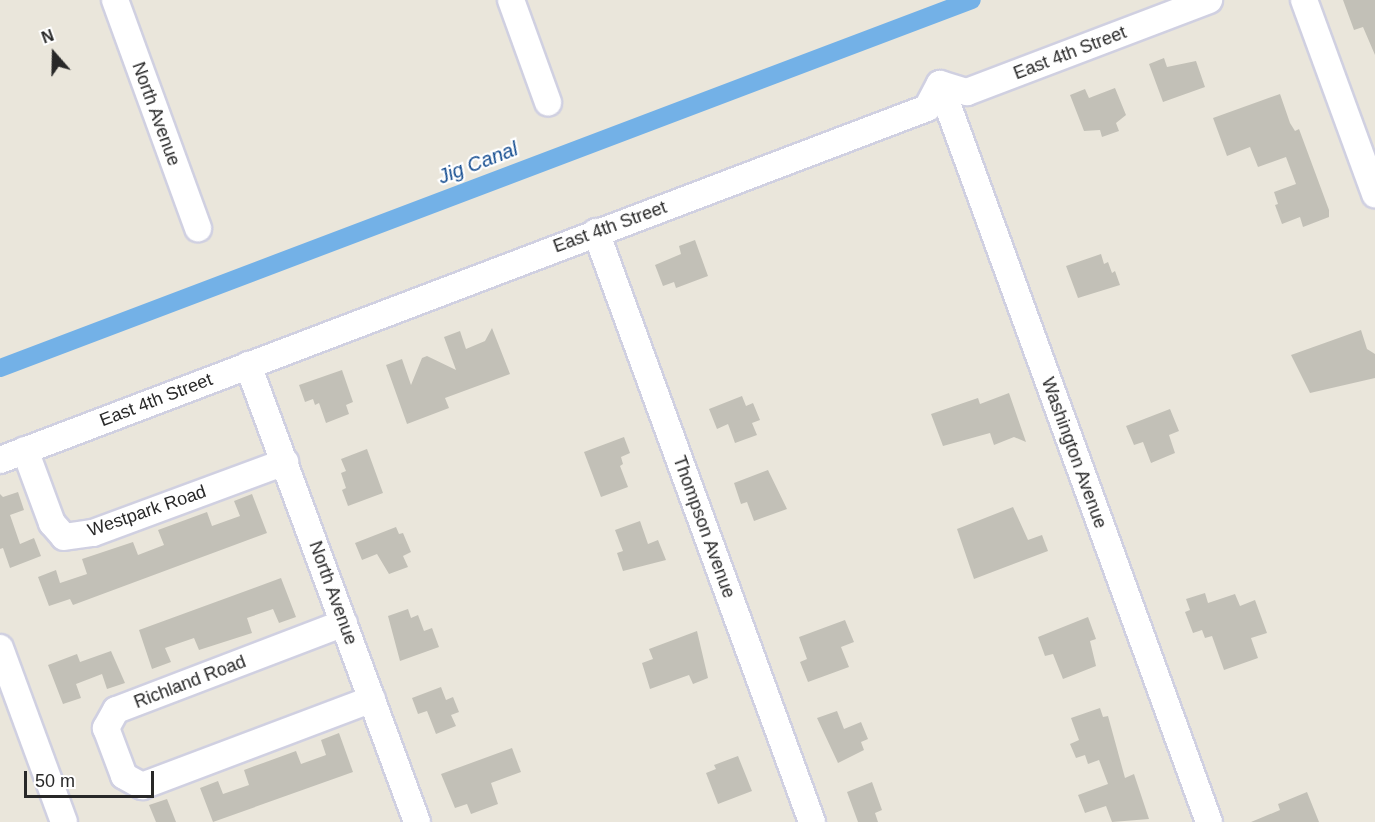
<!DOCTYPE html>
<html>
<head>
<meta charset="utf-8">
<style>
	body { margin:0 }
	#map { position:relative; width:1375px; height:822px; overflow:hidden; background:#eae6db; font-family:Helvetica,sans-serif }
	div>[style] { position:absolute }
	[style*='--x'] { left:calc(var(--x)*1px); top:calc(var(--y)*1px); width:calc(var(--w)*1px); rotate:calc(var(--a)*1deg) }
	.canal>* { height:18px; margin:-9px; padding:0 9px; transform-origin:9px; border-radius:9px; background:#73b1e7 }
	.building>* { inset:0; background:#c2c0b7 }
	.roads { filter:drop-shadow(2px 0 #d0d0e1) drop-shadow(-2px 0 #d0d0e1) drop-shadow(0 2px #d0d0e1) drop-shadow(0 -2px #d0d0e1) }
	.minor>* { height:26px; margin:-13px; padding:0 13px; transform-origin:13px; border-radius:13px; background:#fff }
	span { translate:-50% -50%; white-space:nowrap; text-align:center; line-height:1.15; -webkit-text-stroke:4.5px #fff; paint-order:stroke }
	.street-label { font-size:18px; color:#282828 }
	.water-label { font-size:20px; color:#154d90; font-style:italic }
	.north { position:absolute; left:24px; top:24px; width:60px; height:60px; -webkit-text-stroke:4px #fff; paint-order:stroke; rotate:340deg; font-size:16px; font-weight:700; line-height:24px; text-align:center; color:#282828 }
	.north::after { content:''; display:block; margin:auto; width:21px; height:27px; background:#282828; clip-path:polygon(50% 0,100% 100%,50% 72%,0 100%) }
	.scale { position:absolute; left:24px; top:771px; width:130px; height:27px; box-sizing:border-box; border:3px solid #282828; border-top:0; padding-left:8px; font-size:18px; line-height:21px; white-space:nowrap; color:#282828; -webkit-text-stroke:4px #fff; paint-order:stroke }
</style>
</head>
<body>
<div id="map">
	<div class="canal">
		<i style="--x:0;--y:368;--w:1039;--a:-20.74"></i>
	</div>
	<div class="building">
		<i style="clip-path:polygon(1343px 0,1375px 0,1375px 55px,1363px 27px,1354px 30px)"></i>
		<i style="clip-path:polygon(1164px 58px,1167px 67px,1196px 61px,1205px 87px,1163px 102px,1149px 64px)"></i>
		<i style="clip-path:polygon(1115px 88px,1126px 115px,1116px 123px,1119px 131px,1102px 137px,1100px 130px,1084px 131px,1070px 95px,1085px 89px,1089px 98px)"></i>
		<i style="clip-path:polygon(1280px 94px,1290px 123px,1295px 131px,1299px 129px,1329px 210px,1329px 217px,1303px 227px,1300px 217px,1282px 224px,1275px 205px,1278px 204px,1274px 192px,1296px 184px,1286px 157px,1258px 167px,1250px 147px,1227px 156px,1213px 118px)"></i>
		<i style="clip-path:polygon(695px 240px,708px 276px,676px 288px,674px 282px,663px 286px,655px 265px,681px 254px,679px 246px)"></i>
		<i style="clip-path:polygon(1101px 254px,1104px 264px,1108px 262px,1112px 273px,1115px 271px,1120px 285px,1078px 298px,1066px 266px)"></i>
		<i style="clip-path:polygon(492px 328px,510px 374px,445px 398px,449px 408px,407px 424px,386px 365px,402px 359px,411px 385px,422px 358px,427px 356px,456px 370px,444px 337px,460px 331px,466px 349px,485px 341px)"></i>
		<i style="clip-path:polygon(1361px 330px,1367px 349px,1375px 354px,1375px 378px,1310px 393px,1291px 355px)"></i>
		<i style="clip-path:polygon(342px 370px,353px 402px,346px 405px,349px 414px,326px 423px,319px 403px,315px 405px,313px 399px,305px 402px,299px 385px)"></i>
		<i style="clip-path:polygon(1009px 393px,1026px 442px,1014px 437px,994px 445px,990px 433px,943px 446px,931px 414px,978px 398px,980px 404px)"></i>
		<i style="clip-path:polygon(742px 396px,746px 406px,753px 403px,760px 420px,752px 423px,757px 435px,735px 443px,728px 424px,717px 429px,709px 409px)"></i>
		<i style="clip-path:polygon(1170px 409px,1179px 431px,1169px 435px,1175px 453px,1151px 463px,1143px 442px,1134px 445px,1126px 426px)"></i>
		<i style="clip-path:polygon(624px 437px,630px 453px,621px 457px,623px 464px,620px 466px,628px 487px,601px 497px,584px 452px)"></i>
		<i style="clip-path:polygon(367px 449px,383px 493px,348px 506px,342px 490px,346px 488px,341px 473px,346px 471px,341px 459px)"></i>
		<i style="clip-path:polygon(768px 470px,787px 509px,754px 521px,747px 502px,741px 504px,734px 483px)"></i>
		<i style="clip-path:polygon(18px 492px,24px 510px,10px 515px,20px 544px,34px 538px,41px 556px,10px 568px,3px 548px,0 549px,0 494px,3px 497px)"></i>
		<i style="clip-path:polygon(252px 494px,267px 533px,73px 605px,70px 599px,49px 606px,38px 577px,56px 570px,60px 583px,87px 574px,82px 559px,133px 542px,138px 555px,164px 545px,158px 530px,207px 512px,212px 526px,240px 516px,234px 501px)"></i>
		<i style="clip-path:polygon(1013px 507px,1028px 540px,1042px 535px,1048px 551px,974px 579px,957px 529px)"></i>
		<i style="clip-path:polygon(640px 521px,648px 544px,658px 540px,666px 560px,623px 571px,617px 553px,623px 551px,615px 530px)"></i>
		<i style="clip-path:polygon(396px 527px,399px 534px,403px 533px,411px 552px,403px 556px,408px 567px,389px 574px,377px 554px,362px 560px,355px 543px)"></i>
		<i style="clip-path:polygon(281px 578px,296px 617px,279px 623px,273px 609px,247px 618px,252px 633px,199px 650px,194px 638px,165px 648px,171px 662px,152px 669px,139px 630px)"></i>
		<i style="clip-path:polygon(1205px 593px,1208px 603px,1235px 594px,1240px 606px,1255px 600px,1267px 633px,1251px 638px,1258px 658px,1224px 670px,1212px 636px,1205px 638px,1202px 630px,1193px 633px,1185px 612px,1190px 610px,1186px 599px)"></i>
		<i style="clip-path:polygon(408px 609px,411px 618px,418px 615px,424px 631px,432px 628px,439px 647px,400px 661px,388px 616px)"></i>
		<i style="clip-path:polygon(1088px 617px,1096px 639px,1090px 641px,1096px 666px,1063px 679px,1053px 654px,1045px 656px,1038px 637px)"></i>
		<i style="clip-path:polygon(845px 620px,854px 642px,841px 647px,849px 667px,808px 682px,800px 662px,807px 659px,799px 637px)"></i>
		<i style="clip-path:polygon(697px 631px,708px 678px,693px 684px,689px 675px,650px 689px,642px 663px,653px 659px,649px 649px)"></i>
		<i style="clip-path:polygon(111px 651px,125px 683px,107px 689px,102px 674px,76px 684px,81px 698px,63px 704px,48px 665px,77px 654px,80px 662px)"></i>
		<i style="clip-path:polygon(441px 687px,446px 700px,453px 697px,459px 712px,451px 715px,456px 726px,436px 734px,427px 711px,418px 714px,412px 698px)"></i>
		<i style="clip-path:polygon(1100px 708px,1103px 717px,1108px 716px,1125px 778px,1134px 774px,1149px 819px,1112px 822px,1106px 806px,1085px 813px,1078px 795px,1108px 784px,1099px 760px,1088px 764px,1085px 755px,1076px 758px,1070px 744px,1079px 740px,1071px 718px)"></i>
		<i style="clip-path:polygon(837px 711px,844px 729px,861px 722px,868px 739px,861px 742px,864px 750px,838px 763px,817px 718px)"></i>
		<i style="clip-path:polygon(339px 733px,353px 772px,213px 822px,200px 788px,218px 781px,223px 794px,249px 785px,244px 770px,296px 751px,301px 764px,326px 755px,321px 740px)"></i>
		<i style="clip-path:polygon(512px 748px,521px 772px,491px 783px,498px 804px,471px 814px,467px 804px,455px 808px,441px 774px)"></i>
		<i style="clip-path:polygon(738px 756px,752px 791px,718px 804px,706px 773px,716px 769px,714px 765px)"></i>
		<i style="clip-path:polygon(872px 782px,882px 810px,875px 813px,878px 822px,858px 822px,847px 792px)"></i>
		<i style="clip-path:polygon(1307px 792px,1319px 822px,1251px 822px,1280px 810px,1278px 804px)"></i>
		<i style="clip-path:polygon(167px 799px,176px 822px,156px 822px,149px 805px)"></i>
	</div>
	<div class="roads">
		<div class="minor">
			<i style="--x:115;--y:0;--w:243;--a:70"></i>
			<i style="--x:511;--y:0;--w:109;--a:70.1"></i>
			<i style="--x:1304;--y:0;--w:207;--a:69.9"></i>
			<i style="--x:940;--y:84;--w:785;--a:69.97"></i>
			<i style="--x:596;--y:232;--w:628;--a:69.89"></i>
			<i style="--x:248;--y:365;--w:487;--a:69.7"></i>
			<i style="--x:25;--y:450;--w:78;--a:69.7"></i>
			<i style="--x:52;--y:523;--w:18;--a:49"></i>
			<i style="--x:64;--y:537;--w:29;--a:-8"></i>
			<i style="--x:93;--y:533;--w:205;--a:-20.3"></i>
			<i style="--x:0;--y:460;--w:992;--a:-20.79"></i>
			<i style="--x:927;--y:108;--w:27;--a:-62"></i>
			<i style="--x:940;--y:84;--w:28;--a:17"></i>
			<i style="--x:967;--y:92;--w:259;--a:-20.8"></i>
			<i style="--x:344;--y:623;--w:244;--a:159.1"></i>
			<i style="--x:116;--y:710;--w:21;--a:119"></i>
			<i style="--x:106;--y:728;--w:51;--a:69.4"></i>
			<i style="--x:124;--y:776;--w:21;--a:29"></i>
			<i style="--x:142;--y:786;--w:246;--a:-20.7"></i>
			<i style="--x:0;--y:648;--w:185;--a:69.8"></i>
		</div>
	</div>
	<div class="street-label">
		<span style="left:1070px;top:53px;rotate:-21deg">East 4th Street</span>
		<span style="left:156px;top:114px;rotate:70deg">North Avenue</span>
		<span style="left:610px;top:227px;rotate:-20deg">East 4th Street</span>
		<span style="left:156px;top:400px;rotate:-21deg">East 4th Street</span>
		<span style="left:1074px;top:453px;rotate:70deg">Washington Avenue</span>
		<span style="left:147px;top:511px;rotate:-19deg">Westpark Road</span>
		<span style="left:704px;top:527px;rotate:70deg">Thompson Avenue</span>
		<span style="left:333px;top:593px;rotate:70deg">North Avenue</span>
		<span style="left:190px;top:682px;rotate:-21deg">Richland Road</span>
	</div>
	<div class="water-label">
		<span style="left:478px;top:163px;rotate:-21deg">Jig Canal</span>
	</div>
	<div class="north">N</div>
	<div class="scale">50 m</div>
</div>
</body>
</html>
